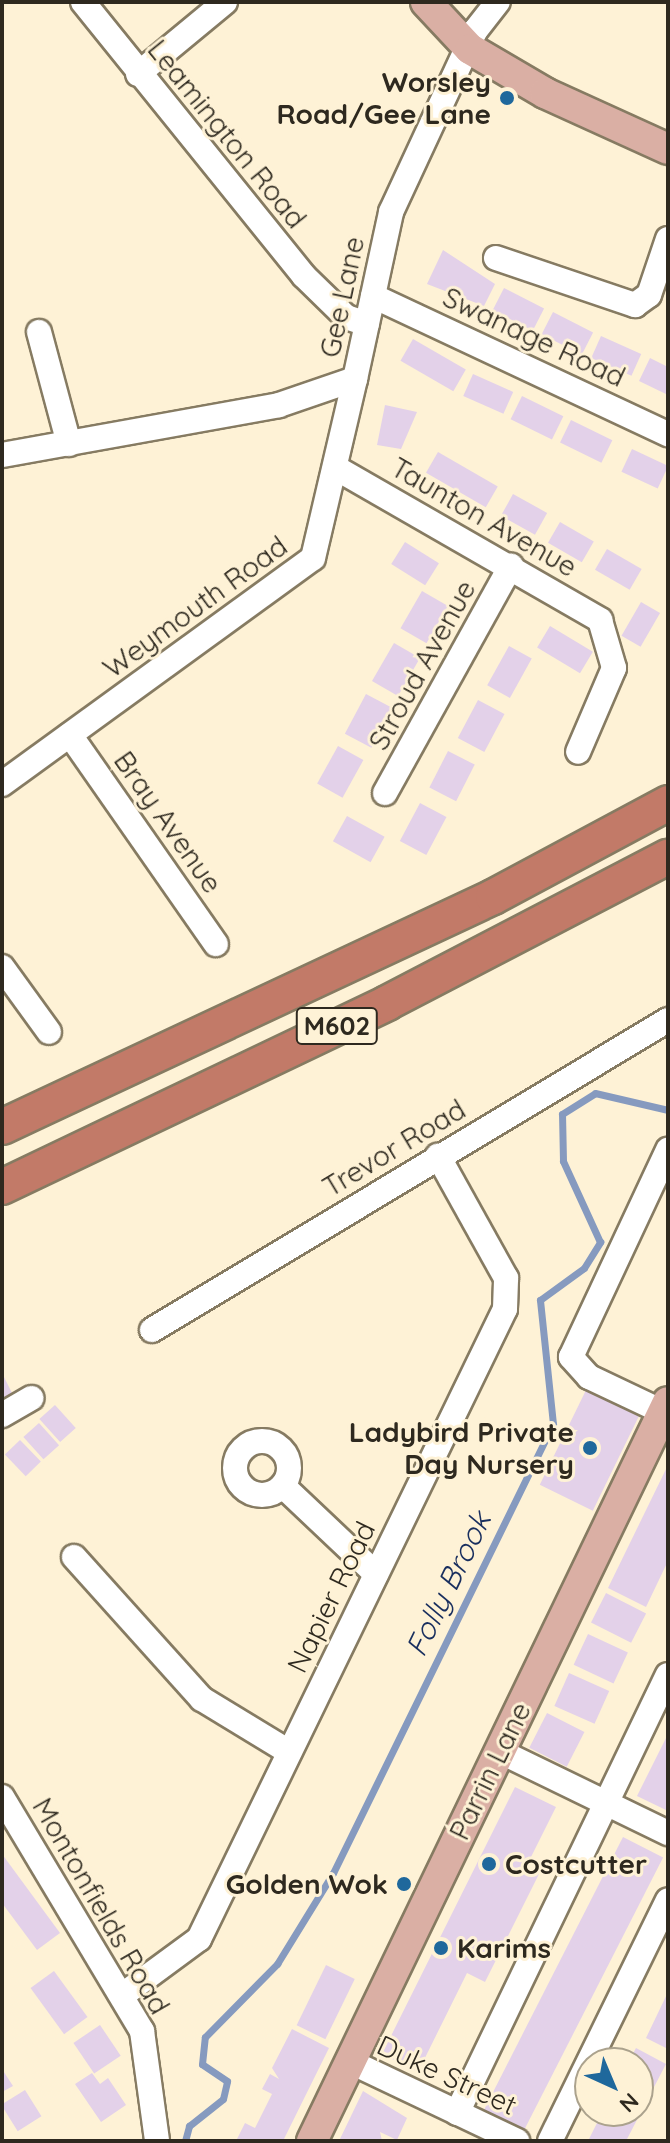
<!DOCTYPE html>
<html>
<head>
<meta charset="utf-8">
<style>
	body { margin:0 }
	#map { position:relative; width:670px; height:2143px; overflow:hidden; background:#fef2d6; font-family:Quicksand,sans-serif }
	div>[style] { position:absolute }
	[style*='--x'] { left:calc(var(--x)*1px); top:calc(var(--y)*1px); width:calc(var(--w)*1px); rotate:calc(var(--a)*1deg) }
	.stream>* { height:7px; margin:-3.5px; padding:0 3.5px; transform-origin:3.5px; border-radius:3.5px; background:#869abf }
	.building>* { inset:0; background:#e3d1e9; transform-origin:0 0 }
	.roads { filter:drop-shadow(2px 0 #867b62) drop-shadow(-2px 0 #867b62) drop-shadow(0 2px #867b62) drop-shadow(0 -2px #867b62) }
	.minor>* { height:24px; margin:-12px; padding:0 12px; transform-origin:12px; border-radius:12px; background:#fff }
	.minor>.ring { margin:-12px; padding:0; box-sizing:content-box; background:none; border:24px solid #fff; border-radius:50% }
	.major>* { height:30px; margin:-15px; padding:0 15px; transform-origin:15px; border-radius:15px; background:#daafa4 }
	.highway>* { height:34px; margin:-17px; padding:0 17px; transform-origin:17px; border-radius:17px; background:#c27a68 }
	.dots>* { width:22px; height:22px; translate:-50% -50%; box-sizing:border-box; border:4px solid #fef2d6; border-radius:50% }
	span { translate:-50% -50%; white-space:nowrap; text-align:center; line-height:1.15; -webkit-text-stroke:6px #fef2d6; paint-order:stroke }
	.shield-label span { padding:2px 6px; background:#fef2d6; border:2px solid; border-radius:6px; -webkit-text-stroke-width:0 }
	.shield-label { font-size:26px; color:#2e291f; font-weight:700 }
	.poi-label { font-size:28px; color:#2e291f; font-weight:700 }
	.right { translate:-100% -50%; text-align:right }
	.left { translate:0 -50%; text-align:left }
	.street-label { font-size:28px; color:#2e291f }
	.water-label { font-size:30px; color:#182e5e; font-style:italic }
	.frame { position:absolute; inset:0; border:4px solid #2e291f; pointer-events:none }
	.north { position:absolute; left:574px; top:2047px; width:80px; height:80px; box-sizing:border-box; background:#fef2d6; border:2px solid #aba28d; border-radius:50%; rotate:136deg; font-size:22px; font-weight:700; line-height:32px; text-align:center; color:#2e291f }
	.north::after { content:''; display:block; margin:auto; width:28px; height:36px; background:#1f689c; clip-path:polygon(50% 0,100% 100%,50% 72%,0 100%) }
</style>
</head>
<body>
<div id="map">
	<div class="stream">
		<i style="--x:185;--y:2141;--w:16;--a:-75"></i>
		<i style="--x:189;--y:2126;--w:43;--a:-38.5"></i>
		<i style="--x:223;--y:2099;--w:18;--a:-77"></i>
		<i style="--x:227;--y:2081;--w:30;--a:-146"></i>
		<i style="--x:202;--y:2064;--w:27;--a:-84"></i>
		<i style="--x:205;--y:2037;--w:103;--a:-45.4"></i>
		<i style="--x:277;--y:1964;--w:107;--a:-58.4"></i>
		<i style="--x:333;--y:1873;--w:500;--a:-63.9"></i>
		<i style="--x:553;--y:1424;--w:125;--a:-96"></i>
		<i style="--x:540;--y:1300;--w:54;--a:-36"></i>
		<i style="--x:584;--y:1268;--w:31;--a:-58"></i>
		<i style="--x:600;--y:1242;--w:89;--a:-114.6"></i>
		<i style="--x:563;--y:1161;--w:47;--a:-91.2"></i>
		<i style="--x:562;--y:1114;--w:39;--a:-32"></i>
		<i style="--x:595;--y:1093;--w:75;--a:13.1"></i>
	</div>
	<div class="building">
		<i style="clip-path:polygon(443px 250px,495px 284px,484px 306px,427px 284px)"></i>
		<i style="left:504px;top:288px;width:45px;height:25px;rotate:27deg"></i>
		<i style="left:553px;top:312px;width:45px;height:25px;rotate:27deg"></i>
		<i style="left:601px;top:336px;width:44px;height:24px;rotate:24deg"></i>
		<i style="left:413px;top:339px;width:61px;height:25px;rotate:30deg"></i>
		<i style="clip-path:polygon(650px 358px,668px 367px,668px 395px,639px 381px)"></i>
		<i style="left:473px;top:374px;width:44px;height:24px;rotate:24deg"></i>
		<i style="left:522px;top:396px;width:46px;height:26px;rotate:26deg"></i>
		<i style="clip-path:polygon(385px 405px,417px 412px,401px 449px,377px 445px)"></i>
		<i style="left:571px;top:420px;width:46px;height:25px;rotate:26deg"></i>
		<i style="left:632px;top:449px;width:40px;height:25px;rotate:25deg"></i>
		<i style="left:438px;top:452px;width:69px;height:24px;rotate:30deg"></i>
		<i style="left:513px;top:494px;width:39px;height:25px;rotate:29deg"></i>
		<i style="left:560px;top:522px;width:39px;height:24px;rotate:30deg"></i>
		<i style="left:405px;top:542px;width:40px;height:26px;rotate:32deg"></i>
		<i style="left:607px;top:549px;width:40px;height:24px;rotate:30deg"></i>
		<i style="left:422px;top:591px;width:30px;height:43px;rotate:30deg"></i>
		<i style="left:641px;top:602px;width:22px;height:39px;rotate:30deg"></i>
		<i style="left:550px;top:626px;width:50px;height:25px;rotate:31deg"></i>
		<i style="left:394px;top:643px;width:30px;height:44px;rotate:30deg"></i>
		<i style="left:509px;top:646px;width:26px;height:45px;rotate:29deg"></i>
		<i style="left:366px;top:694px;width:30px;height:45px;rotate:28deg"></i>
		<i style="left:478px;top:700px;width:30px;height:43px;rotate:28deg"></i>
		<i style="left:338px;top:746px;width:29px;height:43px;rotate:29deg"></i>
		<i style="left:448px;top:751px;width:30px;height:41px;rotate:27deg"></i>
		<i style="left:420px;top:803px;width:30px;height:43px;rotate:28deg"></i>
		<i style="left:347px;top:816px;width:43px;height:29px;rotate:29deg"></i>
		<i style="clip-path:polygon(2px 1373px,12px 1393px,2px 1403px)"></i>
		<i style="left:588px;top:1386px;width:59px;height:110px;rotate:26deg"></i>
		<i style="left:55px;top:1405px;width:31px;height:21px;rotate:48deg"></i>
		<i style="left:39px;top:1423px;width:30px;height:21px;rotate:48deg"></i>
		<i style="left:20px;top:1440px;width:30px;height:21px;rotate:46deg"></i>
		<i style="clip-path:polygon(668px 1465px,668px 1561px,646px 1607px,608px 1588px)"></i>
		<i style="left:606px;top:1593px;width:45px;height:33px;rotate:27deg"></i>
		<i style="left:588px;top:1634px;width:44px;height:34px;rotate:25deg"></i>
		<i style="left:569px;top:1673px;width:44px;height:36px;rotate:24deg"></i>
		<i style="left:547px;top:1713px;width:42px;height:39px;rotate:27deg"></i>
		<i style="clip-path:polygon(668px 1734px,668px 1811px,637px 1796px)"></i>
		<i style="clip-path:polygon(515px 1787px,556px 1807px,526px 1867px,539px 1874px,485px 1982px,467px 1973px,418px 2072px,382px 2054px)"></i>
		<i style="left:623px;top:1837px;width:45px;height:306px;rotate:27deg"></i>
		<i style="clip-path:polygon(2px 1854px,60px 1933px,37px 1950px,2px 1903px)"></i>
		<i style="left:326px;top:1965px;width:32px;height:67px;rotate:26deg"></i>
		<i style="left:54px;top:1971px;width:57px;height:29px;rotate:54deg"></i>
		<i style="clip-path:polygon(668px 1992px,668px 2049px,646px 2038px)"></i>
		<i style="left:100px;top:2025px;width:37px;height:32px;rotate:56deg"></i>
		<i style="clip-path:polygon(292px 2029px,329px 2048px,283px 2141px,236px 2141px,245px 2123px,255px 2128px,272px 2094px,262px 2089px,270px 2074px,279px 2079px,272px 2068px)"></i>
		<i style="clip-path:polygon(636px 2048px,666px 2064px,626px 2141px,588px 2141px,603px 2111px,638px 2111px,638px 2063px,628px 2063px)"></i>
		<i style="clip-path:polygon(2px 2069px,13px 2086px,2px 2092px)"></i>
		<i style="clip-path:polygon(92px 2073px,100px 2084px,108px 2078px,126px 2105px,101px 2122px,75px 2084px)"></i>
		<i style="left:25px;top:2090px;width:31px;height:28px;rotate:58deg"></i>
		<i style="clip-path:polygon(363px 2091px,407px 2118px,397px 2140px,380px 2132px,382px 2141px,339px 2141px)"></i>
	</div>
	<div class="roads">
		<div class="minor">
			<i style="--x:83;--y:2;--w:352;--a:51.1"></i>
			<i style="--x:304;--y:276;--w:59;--a:44.3"></i>
			<i style="--x:346;--y:317;--w:22;--a:18"></i>
			<i style="--x:138;--y:74;--w:113;--a:-39.6"></i>
			<i style="--x:496;--y:258;--w:147;--a:18.7"></i>
			<i style="--x:635;--y:305;--w:17;--a:-36"></i>
			<i style="--x:649;--y:295;--w:59;--a:-71.3"></i>
			<i style="--x:373;--y:296;--w:326;--a:25.1"></i>
			<i style="--x:39;--y:332;--w:116;--a:75"></i>
			<i style="--x:2;--y:455;--w:281;--a:-10.2"></i>
			<i style="--x:279;--y:405;--w:80;--a:-18.9"></i>
			<i style="--x:355;--y:379;--w:171;--a:-77.8"></i>
			<i style="--x:391;--y:212;--w:200;--a:-65.1"></i>
			<i style="--x:475;--y:31;--w:37;--a:-52"></i>
			<i style="--x:336;--y:468;--w:305;--a:29.9"></i>
			<i style="--x:600;--y:620;--w:50;--a:73.7"></i>
			<i style="--x:614;--y:668;--w:91;--a:113.2"></i>
			<i style="--x:70;--y:735;--w:255;--a:55.1"></i>
			<i style="--x:2;--y:784;--w:384;--a:-36"></i>
			<i style="--x:313;--y:558;--w:184;--a:-76.8"></i>
			<i style="--x:385;--y:793;--w:260;--a:-61"></i>
			<i style="--x:2;--y:967;--w:80;--a:54.1"></i>
			<i style="--x:152;--y:1330;--w:602;--a:-31"></i>
			<i style="--x:663;--y:1412;--w:82;--a:-154.7"></i>
			<i style="--x:589;--y:1377;--w:27;--a:-132"></i>
			<i style="--x:571;--y:1357;--w:229;--a:-64.9"></i>
			<i style="--x:2;--y:1415;--w:34;--a:-30"></i>
			<i class="ring" style="left:235px;top:1441px;width:30px;height:30px"></i>
			<i style="--x:283;--y:1486;--w:128;--a:43.4"></i>
			<i style="--x:74;--y:1557;--w:191;--a:48"></i>
			<i style="--x:202;--y:1699;--w:102;--a:31.3"></i>
			<i style="--x:499;--y:1751;--w:188;--a:25.9"></i>
			<i style="--x:2;--y:1797;--w:273;--a:59.1"></i>
			<i style="--x:142;--y:2031;--w:111;--a:82.2"></i>
			<i style="--x:124;--y:1994;--w:93;--a:-36.3"></i>
			<i style="--x:199;--y:1939;--w:700;--a:-64.09"></i>
			<i style="--x:505;--y:1309;--w:31;--a:-88"></i>
			<i style="--x:506;--y:1278;--w:140;--a:-119.1"></i>
			<i style="--x:351;--y:2062;--w:184;--a:25.4"></i>
			<i style="--x:457;--y:2113;--w:486;--a:-64.3"></i>
			<i style="--x:550;--y:2141;--w:268;--a:-63.9"></i>
		</div>
		<div class="major">
			<i style="--x:426;--y:2;--w:64;--a:46.9"></i>
			<i style="--x:470;--y:49;--w:87;--a:30.4"></i>
			<i style="--x:545;--y:93;--w:135;--a:24.5"></i>
			<i style="--x:312;--y:2141;--w:820;--a:-64.28"></i>
		</div>
		<div class="highway">
			<i style="--x:2;--y:1127;--w:542;--a:-25.1"></i>
			<i style="--x:493;--y:897;--w:199;--a:-28.2"></i>
			<i style="--x:2;--y:1187;--w:427;--a:-25.5"></i>
			<i style="--x:387;--y:1003;--w:317;--a:-27.5"></i>
		</div>
	</div>
	<div class="dots">
		<i style="left:507px;top:98px;background:#1f689c"></i>
		<i style="left:590px;top:1448px;background:#1f689c"></i>
		<i style="left:489px;top:1864px;background:#1f689c"></i>
		<i style="left:404px;top:1884px;background:#1f689c"></i>
		<i style="left:441px;top:1948px;background:#1f689c"></i>
	</div>
	<div class="shield-label">
		<span style="left:337px;top:1026px">M602</span>
	</div>
	<div class="poi-label">
		<span class="right" style="left:491px;top:98px">Worsley<br>Road/Gee Lane</span>
		<span class="right" style="left:574px;top:1448px">Ladybird Private<br>Day Nursery</span>
		<span class="left" style="left:505px;top:1864px">Costcutter</span>
		<span class="right" style="left:388px;top:1884px">Golden Wok</span>
		<span class="left" style="left:457px;top:1948px">Karims</span>
	</div>
	<div class="street-label">
		<span style="left:227px;top:134px;rotate:51deg">Leamington Road</span>
		<span style="left:342px;top:297px;rotate:-78deg">Gee Lane</span>
		<span style="left:534px;top:337px;rotate:25deg">Swanage Road</span>
		<span style="left:484px;top:517px;rotate:30deg">Taunton Avenue</span>
		<span style="left:195px;top:607px;rotate:-36deg">Weymouth Road</span>
		<span style="left:422px;top:665px;rotate:-61deg">Stroud Avenue</span>
		<span style="left:168px;top:822px;rotate:55deg">Bray Avenue</span>
		<span style="left:394px;top:1148px;rotate:-31deg">Trevor Road</span>
		<span style="left:331px;top:1597px;rotate:-64deg">Napier Road</span>
		<span style="left:490px;top:1771px;rotate:-64deg">Parrin Lane</span>
		<span style="left:101px;top:1906px;rotate:60deg">Montonfields Road</span>
		<span style="left:447px;top:2075px;rotate:25deg">Duke Street</span>
	</div>
	<div class="water-label">
		<span style="left:448px;top:1584px;rotate:-64deg">Folly Brook</span>
	</div>
	<div class="frame"></div>
	<div class="north">N</div>
</div>
</body>
</html>
